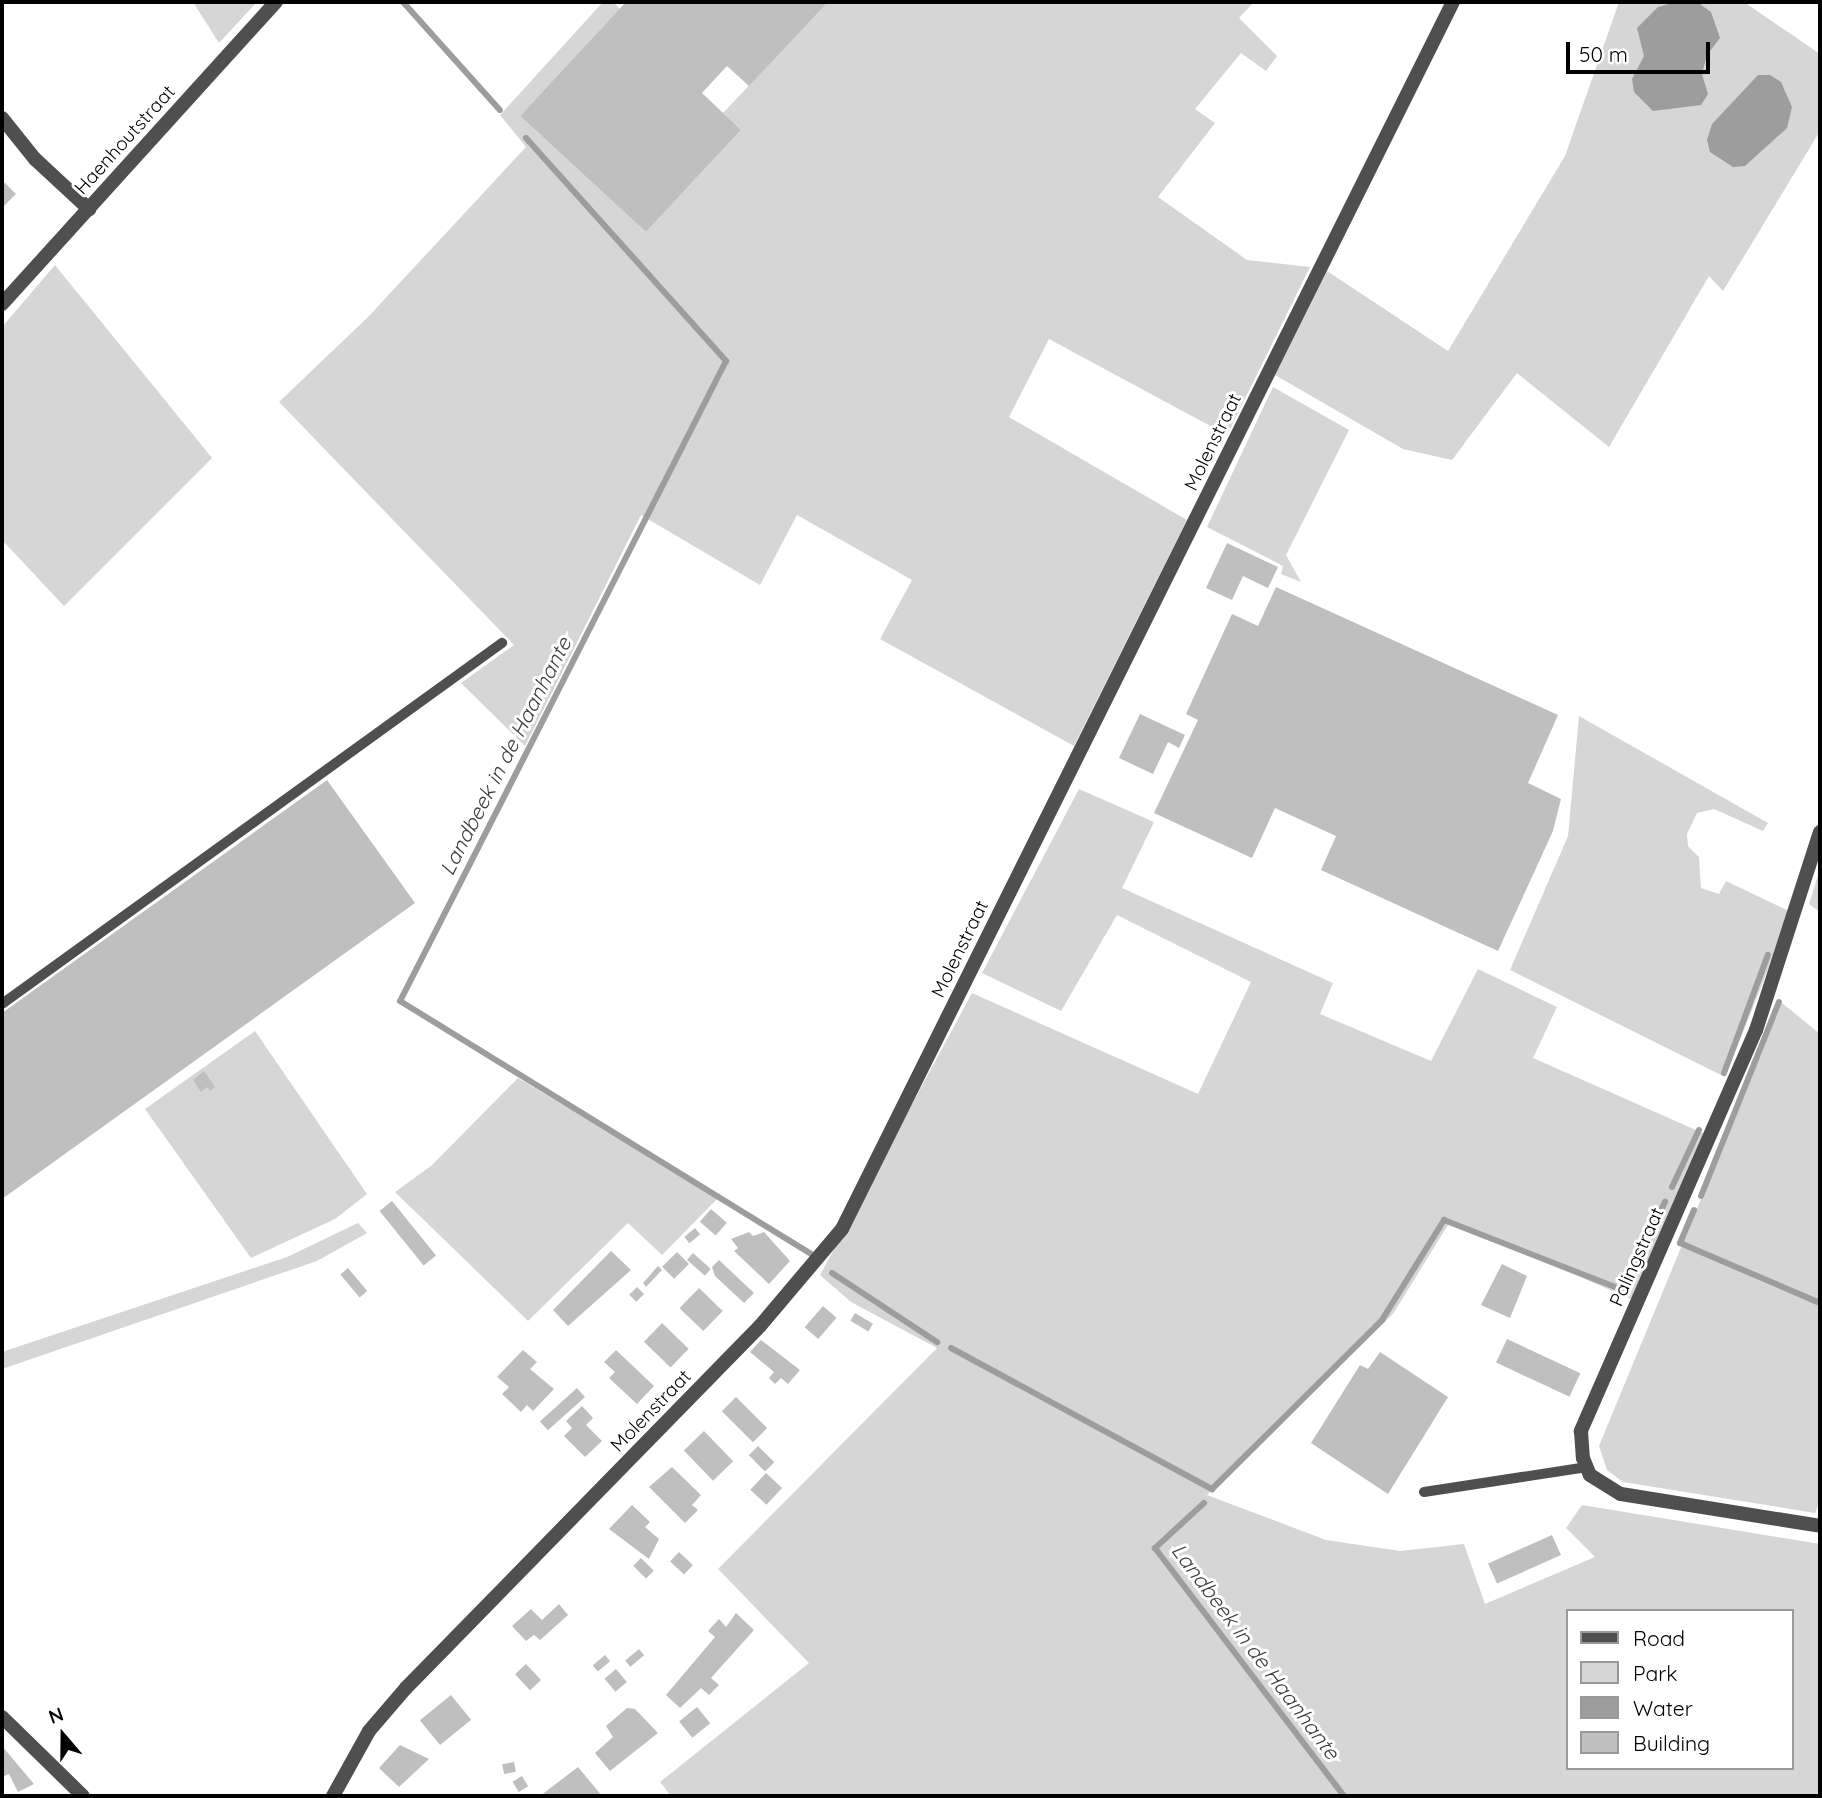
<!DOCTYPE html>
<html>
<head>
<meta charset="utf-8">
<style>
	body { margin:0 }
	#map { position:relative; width:1822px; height:1798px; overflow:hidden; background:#fff; font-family:Quicksand,sans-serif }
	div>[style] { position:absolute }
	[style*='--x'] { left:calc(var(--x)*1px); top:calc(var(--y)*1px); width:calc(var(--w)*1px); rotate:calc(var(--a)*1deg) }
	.green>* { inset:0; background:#d6d6d6 }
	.water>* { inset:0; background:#9d9d9d }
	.stream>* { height:6px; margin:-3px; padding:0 3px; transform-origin:3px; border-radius:3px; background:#9d9d9d }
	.building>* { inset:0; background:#bfbfbf; transform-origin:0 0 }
	.service>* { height:10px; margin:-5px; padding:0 5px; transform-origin:5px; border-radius:5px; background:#4f4f4f }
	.minor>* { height:14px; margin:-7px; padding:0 7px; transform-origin:7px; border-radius:7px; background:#4f4f4f }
	.tertiary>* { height:14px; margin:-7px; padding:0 7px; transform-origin:7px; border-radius:7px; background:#4f4f4f }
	span { translate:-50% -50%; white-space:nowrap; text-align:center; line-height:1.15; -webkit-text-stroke:6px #fff; paint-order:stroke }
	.street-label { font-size:19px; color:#000 }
	.water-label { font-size:21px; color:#3e3e3e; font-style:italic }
	.frame { position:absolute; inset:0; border:4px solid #000; pointer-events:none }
	.legend { position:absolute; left:1566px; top:1609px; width:228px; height:161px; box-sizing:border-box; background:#fff; border:2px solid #999; margin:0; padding:9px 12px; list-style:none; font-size:21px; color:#000 }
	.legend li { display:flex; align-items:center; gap:14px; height:35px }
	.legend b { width:35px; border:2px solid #999 }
	.north { position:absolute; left:28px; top:1700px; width:70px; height:70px; -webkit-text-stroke:5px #fff; paint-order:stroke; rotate:340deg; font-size:19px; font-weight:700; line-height:28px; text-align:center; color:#000 }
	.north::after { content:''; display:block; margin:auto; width:24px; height:32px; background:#000; clip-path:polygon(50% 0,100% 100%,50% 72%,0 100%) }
	.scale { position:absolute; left:1566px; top:42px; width:144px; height:32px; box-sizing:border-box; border:4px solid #000; border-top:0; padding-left:9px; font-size:21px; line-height:24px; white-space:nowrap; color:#000; -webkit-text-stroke:5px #fff; paint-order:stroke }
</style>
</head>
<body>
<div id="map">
	<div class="green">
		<i style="clip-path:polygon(193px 2px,257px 2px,219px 43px)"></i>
		<i style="clip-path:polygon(603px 2px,613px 2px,620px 9px,520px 116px,646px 232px,741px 130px,723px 113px,828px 2px,1254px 2px,1239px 18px,1277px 56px,1266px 71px,1241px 53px,1195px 109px,1215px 123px,1158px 197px,1247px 260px,1310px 267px,1227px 435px,1049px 339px,1009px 417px,1187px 520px,1074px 746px,880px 639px,912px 580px,797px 515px,760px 585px,641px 515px,525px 746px,461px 683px,514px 645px,279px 402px,368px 317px,526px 147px,500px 115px)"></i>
		<i style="clip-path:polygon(1619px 2px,1744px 2px,1820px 54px,1820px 131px,1723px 291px,1709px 276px,1609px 447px,1517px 373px,1452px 460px,1403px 449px,1275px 375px,1327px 271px,1448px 351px,1565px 156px)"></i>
		<i style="clip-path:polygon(55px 265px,212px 458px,64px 606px,2px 540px,2px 327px)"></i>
		<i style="clip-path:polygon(1273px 387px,1349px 430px,1286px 555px,1301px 582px,1281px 574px,1283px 566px,1207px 527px)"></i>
		<i style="clip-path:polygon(1579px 716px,1768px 823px,1763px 831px,1714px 809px,1697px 813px,1687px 834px,1688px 846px,1699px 857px,1701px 888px,1719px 894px,1726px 881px,1791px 912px,1725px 1077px,1510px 970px,1568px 836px)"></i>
		<i style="clip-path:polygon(evenodd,1079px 789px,1154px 822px,1122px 888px,1333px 983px,1320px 1014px,1431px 1061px,1478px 969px,1557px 1007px,1533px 1058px,1705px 1134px,1635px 1301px,1451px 1220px,1393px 1314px,1207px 1495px,1326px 1540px,1400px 1551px,1464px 1544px,1485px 1604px,1595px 1557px,1566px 1528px,1582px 1505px,1820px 1544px,1820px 1796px,671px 1796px,660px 1782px,809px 1663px,718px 1569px,937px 1348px,851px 1302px,820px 1275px,972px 993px,1198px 1094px,1251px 982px,1117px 915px,1061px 1011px,982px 973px,1079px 789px,1568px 1611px,1792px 1611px,1792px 1768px,1568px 1768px,1568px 1611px)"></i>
		<i style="clip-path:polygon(1820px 869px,1820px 912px,1809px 904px)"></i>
		<i style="clip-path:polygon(1782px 1003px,1820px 1034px,1820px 1501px,1815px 1513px,1623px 1482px,1607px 1470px,1599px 1446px)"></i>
		<i style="clip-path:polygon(255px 1031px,367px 1194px,335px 1219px,251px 1258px,145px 1109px)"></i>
		<i style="clip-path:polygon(518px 1078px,718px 1198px,662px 1255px,628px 1223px,528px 1321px,395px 1192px,431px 1166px)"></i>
		<i style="clip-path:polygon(358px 1223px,367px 1233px,317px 1261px,2px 1369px,2px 1352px,287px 1257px)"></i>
	</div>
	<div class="water">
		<i style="clip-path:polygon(1676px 2px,1697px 2px,1711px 12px,1720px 38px,1707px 55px,1702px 74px,1708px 94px,1701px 105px,1653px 111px,1634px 92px,1632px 79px,1644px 56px,1637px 28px,1658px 7px)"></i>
		<i style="clip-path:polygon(1758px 75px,1770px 75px,1781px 82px,1792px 107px,1787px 128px,1745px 166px,1733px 167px,1710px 152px,1707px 140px,1712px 124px)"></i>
	</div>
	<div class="stream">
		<i style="--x:403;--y:2;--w:145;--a:48.1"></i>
		<i style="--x:526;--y:138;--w:300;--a:48.1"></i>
		<i style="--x:726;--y:361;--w:718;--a:116.99"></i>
		<i style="--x:400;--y:1001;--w:485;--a:31.6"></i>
		<i style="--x:1724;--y:1073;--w:126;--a:-69.6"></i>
		<i style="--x:1672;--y:1187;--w:63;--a:-64.7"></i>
		<i style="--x:1701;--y:1196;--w:209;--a:-68.1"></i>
		<i style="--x:1694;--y:1210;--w:36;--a:113"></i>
		<i style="--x:1680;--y:1243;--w:152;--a:23.2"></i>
		<i style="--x:832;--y:1273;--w:126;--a:33.3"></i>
		<i style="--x:951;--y:1348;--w:297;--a:28.4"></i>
		<i style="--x:1212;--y:1489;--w:240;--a:-44.8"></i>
		<i style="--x:1382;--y:1320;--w:118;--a:-58.2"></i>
		<i style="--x:1444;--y:1220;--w:192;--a:21.4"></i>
		<i style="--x:1623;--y:1290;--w:98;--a:-64.5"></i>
		<i style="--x:1204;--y:1503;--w:67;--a:137.4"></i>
		<i style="--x:1155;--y:1548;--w:312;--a:52.7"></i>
	</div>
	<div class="building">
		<i style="clip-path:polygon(626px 2px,828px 2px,749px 86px,727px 66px,702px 93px,741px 130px,646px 232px,520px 116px)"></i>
		<i style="clip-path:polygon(2px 180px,16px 194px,2px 208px)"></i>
		<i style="clip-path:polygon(1227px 543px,1278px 567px,1268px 588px,1243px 576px,1232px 600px,1206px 588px)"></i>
		<i style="clip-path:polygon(1276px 587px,1558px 715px,1528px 783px,1561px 799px,1553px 831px,1498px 951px,1321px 870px,1336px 836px,1275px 808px,1252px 858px,1154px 813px,1198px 720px,1186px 714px,1232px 614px,1258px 626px)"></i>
		<i style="clip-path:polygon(1140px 714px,1185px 735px,1179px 748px,1168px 742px,1153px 774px,1119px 758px)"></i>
		<i style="clip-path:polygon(327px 780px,415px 903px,2px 1199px,2px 1013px)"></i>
		<i style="clip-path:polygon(204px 1071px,215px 1087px,210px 1091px,207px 1087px,201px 1092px,193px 1080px)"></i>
		<i style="left:392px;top:1201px;width:70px;height:16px;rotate:51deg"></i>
		<i style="left:711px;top:1209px;width:21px;height:17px;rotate:41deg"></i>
		<i style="left:695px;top:1228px;width:8px;height:14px;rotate:50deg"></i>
		<i style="clip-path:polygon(749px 1232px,753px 1236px,764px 1232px,790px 1261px,769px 1284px,734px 1251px,738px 1248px,731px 1239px)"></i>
		<i style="clip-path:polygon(611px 1251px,631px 1270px,568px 1326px,553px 1310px)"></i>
		<i style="left:677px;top:1252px;width:17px;height:21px;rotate:45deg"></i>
		<i style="left:693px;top:1253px;width:24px;height:9px;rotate:42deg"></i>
		<i style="clip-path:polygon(719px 1260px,754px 1293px,744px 1303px,715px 1276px,712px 1267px)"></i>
		<i style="clip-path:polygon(1502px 1264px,1527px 1276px,1510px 1318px,1481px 1305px)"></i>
		<i style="clip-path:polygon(658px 1266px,662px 1270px,646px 1287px,643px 1283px)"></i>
		<i style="left:348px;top:1268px;width:30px;height:10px;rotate:50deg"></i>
		<i style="left:637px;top:1287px;width:10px;height:11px;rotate:45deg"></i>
		<i style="left:699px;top:1288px;width:33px;height:28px;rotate:44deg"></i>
		<i style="left:823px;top:1306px;width:18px;height:28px;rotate:41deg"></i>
		<i style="left:855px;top:1313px;width:21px;height:9px;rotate:31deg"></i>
		<i style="left:662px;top:1323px;width:37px;height:26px;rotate:44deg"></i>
		<i style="left:1507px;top:1339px;width:81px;height:26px;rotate:25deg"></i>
		<i style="clip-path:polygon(761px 1340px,800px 1370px,788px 1384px,781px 1378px,775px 1384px,769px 1378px,774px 1372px,750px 1352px)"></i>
		<i style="clip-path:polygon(523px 1350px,537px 1362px,530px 1369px,554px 1389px,533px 1411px,527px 1405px,521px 1412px,502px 1394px,509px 1387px,497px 1377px)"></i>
		<i style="clip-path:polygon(616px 1350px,654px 1386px,637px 1404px,609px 1378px,615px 1372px,604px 1362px)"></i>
		<i style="clip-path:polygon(1380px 1352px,1448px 1397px,1388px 1494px,1311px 1443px,1360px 1365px,1368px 1369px)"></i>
		<i style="left:577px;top:1388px;width:12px;height:50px;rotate:48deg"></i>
		<i style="left:736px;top:1397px;width:44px;height:20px;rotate:45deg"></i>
		<i style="clip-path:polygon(582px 1406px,593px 1418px,586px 1425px,602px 1441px,585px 1457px,564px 1436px,572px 1428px,566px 1421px)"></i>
		<i style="left:704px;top:1431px;width:42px;height:28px;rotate:46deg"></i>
		<i style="left:758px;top:1446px;width:23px;height:13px;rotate:45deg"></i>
		<i style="clip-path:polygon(672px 1467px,701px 1495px,692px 1505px,698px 1510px,685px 1523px,649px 1487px)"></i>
		<i style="left:766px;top:1473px;width:22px;height:23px;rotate:43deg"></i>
		<i style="clip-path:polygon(632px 1505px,650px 1522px,645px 1527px,659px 1539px,649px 1559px,609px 1529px)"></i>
		<i style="left:1552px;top:1535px;width:22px;height:70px;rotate:66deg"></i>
		<i style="left:679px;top:1552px;width:19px;height:13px;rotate:43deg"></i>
		<i style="left:641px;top:1558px;width:18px;height:11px;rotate:45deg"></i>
		<i style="clip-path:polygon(559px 1604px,568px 1615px,540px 1640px,534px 1635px,526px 1641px,512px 1626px,531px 1609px,542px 1620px)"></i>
		<i style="clip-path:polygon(736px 1613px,754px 1630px,711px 1678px,719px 1685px,709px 1695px,701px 1688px,680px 1708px,666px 1695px,715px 1637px,708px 1631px,719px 1619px,726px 1627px)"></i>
		<i style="left:639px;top:1649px;width:8px;height:18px;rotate:50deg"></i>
		<i style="left:605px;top:1655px;width:8px;height:16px;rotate:50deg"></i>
		<i style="left:526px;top:1664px;width:22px;height:15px;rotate:47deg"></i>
		<i style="left:616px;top:1669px;width:17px;height:15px;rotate:50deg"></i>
		<i style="left:451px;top:1695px;width:32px;height:40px;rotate:51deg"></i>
		<i style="left:697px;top:1707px;width:21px;height:23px;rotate:51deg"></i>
		<i style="clip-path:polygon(627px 1708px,635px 1709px,658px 1733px,610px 1771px,595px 1753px,613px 1737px,606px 1726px)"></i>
		<i style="clip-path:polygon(400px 1745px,429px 1759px,399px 1787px,379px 1768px)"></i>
		<i style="clip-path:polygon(2px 1746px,34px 1784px,18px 1792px,9px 1774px,2px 1777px)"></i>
		<i style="left:514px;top:1762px;width:10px;height:12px;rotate:79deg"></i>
		<i style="clip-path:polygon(578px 1767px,602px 1796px,540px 1796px)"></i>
		<i style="left:522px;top:1776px;width:12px;height:11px;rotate:59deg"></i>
	</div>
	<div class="service">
		<i style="--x:2;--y:1004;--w:617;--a:-35.83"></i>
		<i style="--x:1424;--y:1492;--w:165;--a:-8.7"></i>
	</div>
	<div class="minor">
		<i style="--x:2;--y:118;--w:53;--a:51.2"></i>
		<i style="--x:35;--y:159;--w:74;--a:42.8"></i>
		<i style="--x:1820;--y:832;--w:208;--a:107.9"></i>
		<i style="--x:1756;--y:1030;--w:438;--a:113.6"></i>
		<i style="--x:1581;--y:1431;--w:27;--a:86"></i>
		<i style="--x:1583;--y:1458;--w:18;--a:68"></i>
		<i style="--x:1590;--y:1475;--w:36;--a:32"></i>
		<i style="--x:1621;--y:1494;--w:202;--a:9.1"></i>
		<i style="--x:333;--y:1796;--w:74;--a:-61"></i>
		<i style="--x:369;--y:1731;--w:57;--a:-49.3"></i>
		<i style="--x:406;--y:1688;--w:506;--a:-45.64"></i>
		<i style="--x:760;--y:1326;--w:127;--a:-49.8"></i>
		<i style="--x:842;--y:1229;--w:1371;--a:-63.53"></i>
	</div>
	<div class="tertiary">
		<i style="--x:2;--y:304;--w:408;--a:-47.8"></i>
		<i style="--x:2;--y:1717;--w:113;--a:44.3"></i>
	</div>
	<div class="street-label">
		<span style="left:125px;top:140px;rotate:-48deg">Haenhoutstraat</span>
		<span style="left:1213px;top:442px;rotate:-64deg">Molenstraat</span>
		<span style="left:960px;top:949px;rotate:-64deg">Molenstraat</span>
		<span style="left:1637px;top:1257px;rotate:-66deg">Palingstraat</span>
		<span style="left:651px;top:1411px;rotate:-46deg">Molenstraat</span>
	</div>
	<div class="water-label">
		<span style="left:505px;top:756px;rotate:-63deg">Landbeek in de Haanhante</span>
		<span style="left:1256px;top:1651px;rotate:53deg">Landbeek in de Haanhante</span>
	</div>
	<div class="frame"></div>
	<ul class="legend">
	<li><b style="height:9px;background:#4f4f4f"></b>Road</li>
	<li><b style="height:19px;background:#d6d6d6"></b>Park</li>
	<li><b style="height:19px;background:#9d9d9d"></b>Water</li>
	<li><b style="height:19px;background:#bfbfbf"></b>Building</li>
	</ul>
	<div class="north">N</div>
	<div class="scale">50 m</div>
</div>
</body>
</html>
